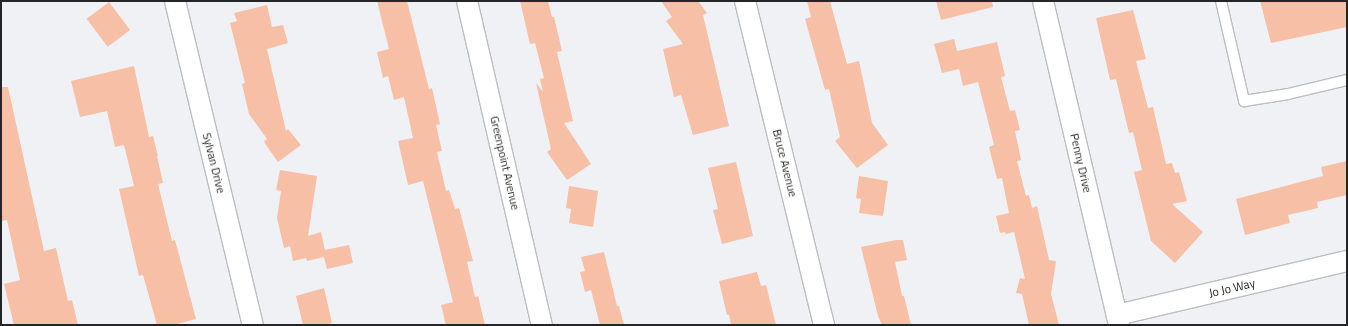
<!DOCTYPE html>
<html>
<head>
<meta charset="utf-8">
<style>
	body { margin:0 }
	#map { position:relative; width:1348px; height:326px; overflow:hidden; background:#f0f1f4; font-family:"Titillium Web",sans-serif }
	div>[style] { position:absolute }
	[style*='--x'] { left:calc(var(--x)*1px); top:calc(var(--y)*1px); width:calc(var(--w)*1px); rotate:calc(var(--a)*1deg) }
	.building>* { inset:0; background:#f7bfa6; transform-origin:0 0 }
	.roads { filter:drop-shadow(1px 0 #bdbec1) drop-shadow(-1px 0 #bdbec1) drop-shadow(0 1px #bdbec1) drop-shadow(0 -1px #bdbec1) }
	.service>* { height:10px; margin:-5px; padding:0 5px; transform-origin:5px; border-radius:5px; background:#fff }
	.minor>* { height:20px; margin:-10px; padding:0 10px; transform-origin:10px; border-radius:10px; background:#fff }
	span { translate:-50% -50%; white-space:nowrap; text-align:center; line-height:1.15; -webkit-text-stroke:3.5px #fff; paint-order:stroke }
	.street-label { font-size:12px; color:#242526 }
	.frame { position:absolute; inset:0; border:2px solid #242526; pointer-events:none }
</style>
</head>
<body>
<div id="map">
	<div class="building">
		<i style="clip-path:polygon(377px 1px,407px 1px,429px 89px,432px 88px,440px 124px,436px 125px,442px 151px,437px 152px,446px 191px,449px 190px,455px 209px,459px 208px,473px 261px,467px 262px,475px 297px,478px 296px,485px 325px,446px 325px,441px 305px,453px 302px,423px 181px,408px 185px,398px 141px,413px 138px,404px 97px,394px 100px,388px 76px,383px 78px,377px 52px,389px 49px)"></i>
		<i style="clip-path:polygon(520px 1px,548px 1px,552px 17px,554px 17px,562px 51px,557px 52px,573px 121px,564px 123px,591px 164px,567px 180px,547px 152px,551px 149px,536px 83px,543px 92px,540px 79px,544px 78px,535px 43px,530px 44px)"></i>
		<i style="clip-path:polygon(661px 1px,698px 1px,707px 13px,703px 15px,729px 126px,693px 135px,681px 95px,674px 97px,663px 49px,683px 44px,666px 21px,672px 17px)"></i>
		<i style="clip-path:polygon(807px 1px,830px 1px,847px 64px,859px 61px,872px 123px,888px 145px,857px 168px,835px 141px,840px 137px,829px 89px,825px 90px,805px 19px,811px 17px)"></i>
		<i style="clip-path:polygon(936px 1px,992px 1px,993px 7px,941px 20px)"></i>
		<i style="clip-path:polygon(1260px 1px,1347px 1px,1347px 27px,1271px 43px)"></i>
		<i style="left:109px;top:2px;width:35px;height:28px;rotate:53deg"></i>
		<i style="clip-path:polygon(267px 5px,272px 27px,283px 25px,288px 43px,267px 49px,286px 131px,288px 129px,301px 145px,278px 162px,266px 145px,264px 141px,267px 139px,249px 114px,242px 84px,245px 83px,230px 23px,237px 21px,234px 13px)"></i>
		<i style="clip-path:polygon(1133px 10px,1146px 59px,1136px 61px,1148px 108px,1153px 107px,1166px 164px,1172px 163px,1175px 173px,1179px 172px,1187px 201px,1172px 204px,1203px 232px,1175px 263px,1151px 241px,1134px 172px,1142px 170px,1133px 132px,1129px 133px,1116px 79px,1110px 80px,1096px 18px)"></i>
		<i style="clip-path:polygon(954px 39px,957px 51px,997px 42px,1005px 76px,1001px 77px,1010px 111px,1015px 110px,1020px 130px,1015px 131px,1021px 160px,1017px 161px,1026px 196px,1029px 195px,1032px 208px,1037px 206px,1049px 260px,1056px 261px,1051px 294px,1059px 325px,1029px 325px,1022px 294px,1016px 293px,1020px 278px,1025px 279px,1014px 232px,1006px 234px,1005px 232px,1000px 233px,996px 216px,1009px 213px,1002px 178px,997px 179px,989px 147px,994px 145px,978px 82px,963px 86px,959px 69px,942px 73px,934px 44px)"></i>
		<i style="clip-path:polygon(134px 66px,149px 137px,153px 136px,158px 156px,157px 156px,163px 183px,158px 184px,172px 241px,175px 240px,196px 319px,173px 325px,157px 325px,143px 275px,139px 276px,119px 189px,134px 186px,124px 145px,115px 147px,107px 111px,80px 117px,71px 81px)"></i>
		<i style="clip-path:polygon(1px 87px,8px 87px,44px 251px,56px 248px,68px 301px,72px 300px,78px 325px,14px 325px,4px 284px,20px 280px,7px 220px,1px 221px)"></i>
		<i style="clip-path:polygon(1347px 161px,1347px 195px,1317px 202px,1318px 208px,1288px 215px,1290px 223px,1245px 235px,1236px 199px,1323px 176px,1321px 167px)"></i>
		<i style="clip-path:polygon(736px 162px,753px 236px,722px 244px,713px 210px,718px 209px,708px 168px)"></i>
		<i style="clip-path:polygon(280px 170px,317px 176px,308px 236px,321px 232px,325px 250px,349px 245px,353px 263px,327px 269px,324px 257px,307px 261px,306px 258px,293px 261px,290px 246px,284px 248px,277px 218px,281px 191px,276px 190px)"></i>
		<i style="clip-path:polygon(859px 176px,888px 181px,883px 216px,859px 213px,861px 199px,856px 198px)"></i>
		<i style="clip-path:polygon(569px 186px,598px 191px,593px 227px,569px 223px,571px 209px,566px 208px)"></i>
		<i style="clip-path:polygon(896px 240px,903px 240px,907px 260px,895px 262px,902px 296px,904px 296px,911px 325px,882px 325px,878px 316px,861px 247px)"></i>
		<i style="clip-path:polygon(604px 252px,617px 306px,619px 306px,624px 325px,600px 325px,591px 290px,585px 292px,580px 272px,585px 271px,581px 257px)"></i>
		<i style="clip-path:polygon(757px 272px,761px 286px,766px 285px,776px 325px,731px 325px,729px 315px,727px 315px,719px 281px)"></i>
		<i style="clip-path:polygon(324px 288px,332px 323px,324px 325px,303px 325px,296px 296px)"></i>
	</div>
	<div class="roads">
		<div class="service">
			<i style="--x:1221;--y:1;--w:103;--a:77"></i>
			<i style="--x:1244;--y:101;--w:45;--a:-9"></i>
			<i style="--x:1288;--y:94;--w:61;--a:-13.3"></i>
		</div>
		<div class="minor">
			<i style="--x:175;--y:1;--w:333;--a:76.5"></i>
			<i style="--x:467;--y:1;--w:333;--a:77"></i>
			<i style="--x:745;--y:1;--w:333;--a:76.3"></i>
			<i style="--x:1043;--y:1;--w:333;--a:76.8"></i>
			<i style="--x:1117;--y:315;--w:236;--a:-13.2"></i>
		</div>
	</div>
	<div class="street-label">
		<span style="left:214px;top:163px;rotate:76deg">Sylvan Drive</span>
		<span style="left:505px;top:163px;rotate:77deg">Greenpoint Avenue</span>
		<span style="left:785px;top:163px;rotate:76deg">Bruce Avenue</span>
		<span style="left:1081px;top:163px;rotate:77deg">Penny Drive</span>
		<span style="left:1232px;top:288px;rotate:-13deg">Jo Jo Way</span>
	</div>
	<div class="frame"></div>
</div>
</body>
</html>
